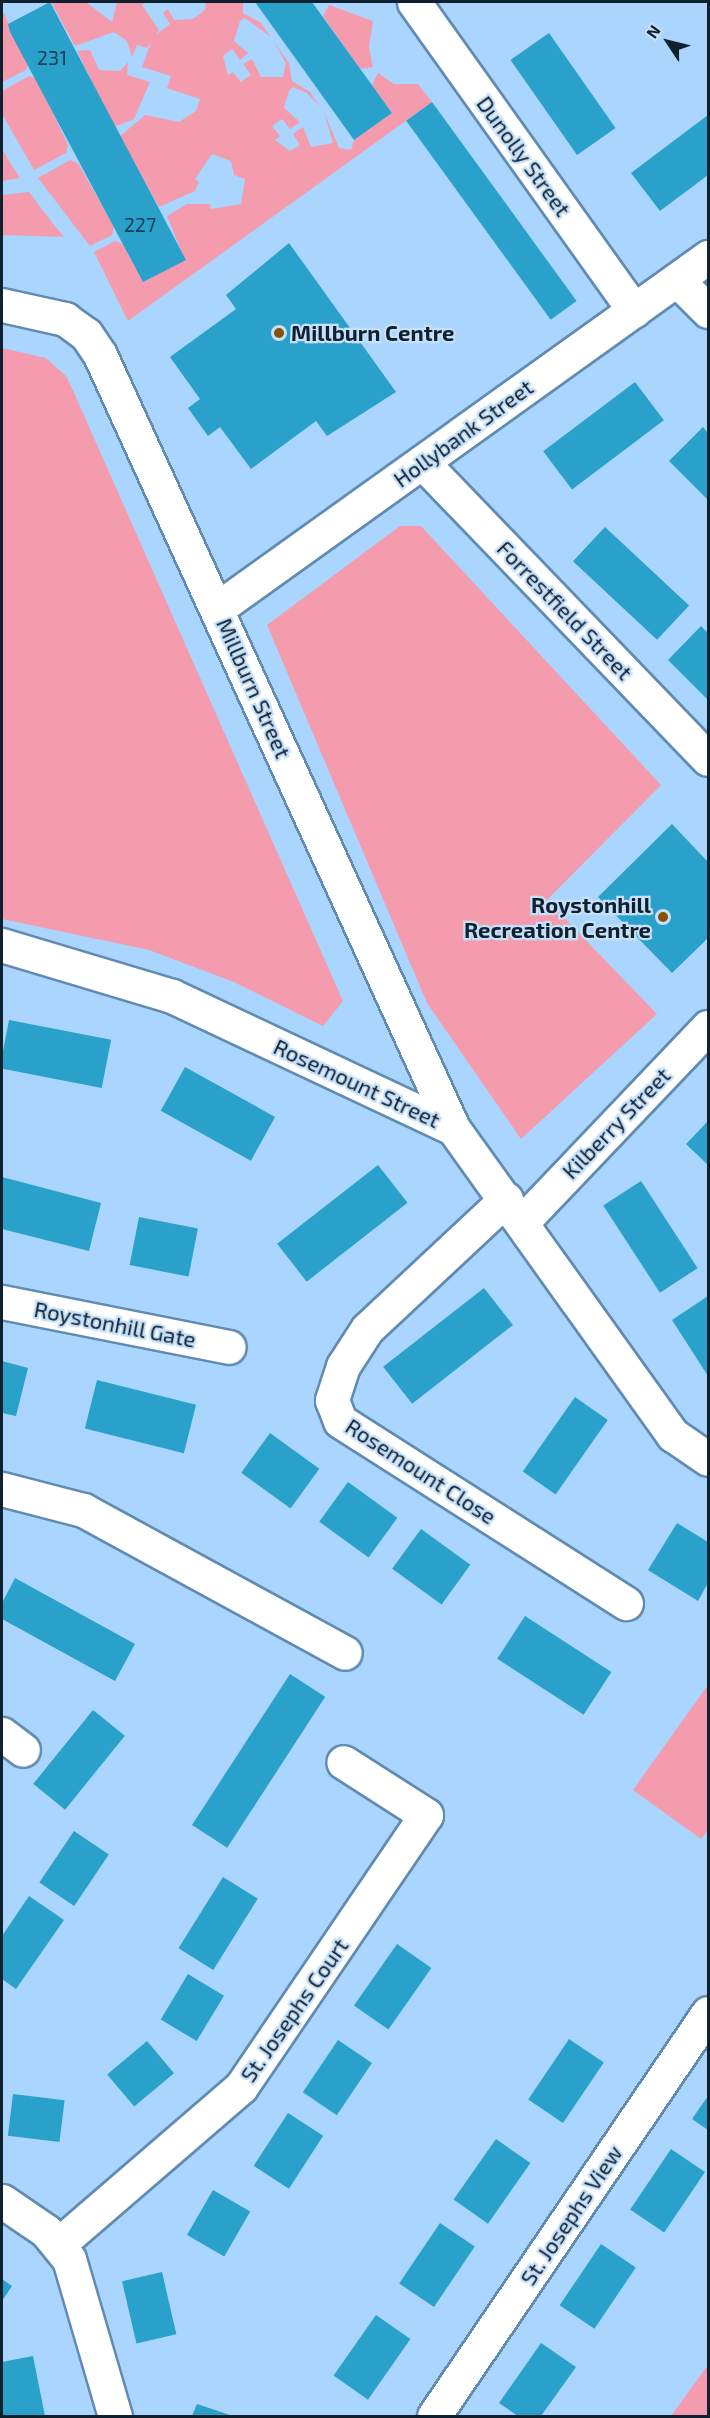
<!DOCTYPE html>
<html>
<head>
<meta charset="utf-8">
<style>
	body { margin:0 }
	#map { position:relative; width:710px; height:2418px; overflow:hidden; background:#a9d5fe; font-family:"Exo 2",sans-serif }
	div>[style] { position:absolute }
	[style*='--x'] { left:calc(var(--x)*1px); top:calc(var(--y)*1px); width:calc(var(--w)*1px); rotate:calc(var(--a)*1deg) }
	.green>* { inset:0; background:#f49cad }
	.building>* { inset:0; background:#2aa1cb; transform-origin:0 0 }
	.roads { filter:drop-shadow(2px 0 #618bb1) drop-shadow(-2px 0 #618bb1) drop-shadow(0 2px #618bb1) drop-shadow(0 -2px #618bb1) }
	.minor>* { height:33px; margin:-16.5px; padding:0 16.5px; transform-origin:16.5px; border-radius:16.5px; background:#fff }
	.dots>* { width:16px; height:16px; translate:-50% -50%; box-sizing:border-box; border:3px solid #c6e0f9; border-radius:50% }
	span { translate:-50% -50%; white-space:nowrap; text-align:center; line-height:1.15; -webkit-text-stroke:4.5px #c6e0f9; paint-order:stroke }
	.number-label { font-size:20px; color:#164056 }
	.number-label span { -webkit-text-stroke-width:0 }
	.street-label { font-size:22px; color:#0f202f }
	.poi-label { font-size:22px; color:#0f202f; font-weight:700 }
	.left { translate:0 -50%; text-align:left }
	.right { translate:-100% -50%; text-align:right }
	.frame { position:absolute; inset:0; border:3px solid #0f202f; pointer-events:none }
	.north { position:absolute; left:638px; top:12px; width:60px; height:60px; -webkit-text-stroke:4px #c6e0f9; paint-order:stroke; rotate:305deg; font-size:16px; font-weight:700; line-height:24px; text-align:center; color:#0f202f }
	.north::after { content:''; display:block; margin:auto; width:21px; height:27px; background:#0f202f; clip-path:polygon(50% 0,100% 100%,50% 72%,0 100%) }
</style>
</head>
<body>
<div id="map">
	<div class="green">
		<i style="clip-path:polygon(51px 2px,86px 2px,112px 22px,117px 2px,147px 2px,142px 5px,159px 30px,147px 48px,137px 45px,132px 57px,127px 41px,114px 32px,75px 46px)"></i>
		<i style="clip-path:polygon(206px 2px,243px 2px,243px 13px,260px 22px,271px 37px,245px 18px,240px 21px,234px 41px,248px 53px,240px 60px,232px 49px,223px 56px,228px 75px,233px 72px,241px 82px,246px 78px,251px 75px,243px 64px,252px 59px,261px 77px,283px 77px,286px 63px,274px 42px,289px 63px,292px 81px,310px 92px,320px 107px,307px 93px,293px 87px,289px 91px,284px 108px,300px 122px,290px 129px,282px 119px,272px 126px,280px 136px,275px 140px,290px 151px,300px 145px,293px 134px,303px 127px,311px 147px,333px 143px,324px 112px,339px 148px,351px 150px,354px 140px,392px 113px,372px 85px,378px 73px,394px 84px,418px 84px,432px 102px,128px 321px,94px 252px,115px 241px,123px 244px,143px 282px,185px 260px,167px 216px,187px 204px,210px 204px,211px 209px,241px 204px,245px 179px,234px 175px,231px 161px,212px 154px,195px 179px,199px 182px,195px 191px,159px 207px,119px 137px,145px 115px,179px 122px,196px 111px,200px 99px,167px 88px,171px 76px,142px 67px,153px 37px,170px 24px,163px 13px,168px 9px,174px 20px,193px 19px,205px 10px)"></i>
		<i style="clip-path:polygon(329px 5px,373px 21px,369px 48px,373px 67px,360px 69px,323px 16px)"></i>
		<i style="clip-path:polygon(2px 10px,28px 62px,26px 70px,2px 82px)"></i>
		<i style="clip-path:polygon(90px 50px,99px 70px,120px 71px,128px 62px,127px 75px,150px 82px,134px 119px,114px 127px,77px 51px)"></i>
		<i style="clip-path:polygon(29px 76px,37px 79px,68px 145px,66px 153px,34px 170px,2px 114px,2px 91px)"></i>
		<i style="clip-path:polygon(2px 149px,11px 164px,20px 178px,2px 181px)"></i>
		<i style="clip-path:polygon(70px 160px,78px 163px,114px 227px,112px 235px,90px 246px,38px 178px)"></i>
		<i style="clip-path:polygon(29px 192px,51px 221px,64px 237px,2px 235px,2px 195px)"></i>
		<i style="clip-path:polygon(2px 348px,46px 358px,67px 377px,343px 1001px,323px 1026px,234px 982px,149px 950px,2px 919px)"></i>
		<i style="clip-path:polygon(400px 526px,421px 526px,661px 785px,547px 900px,657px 1014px,521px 1139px,427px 1003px,267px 625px)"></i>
		<i style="clip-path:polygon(708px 1685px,708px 1830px,701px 1839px,633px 1790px)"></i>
		<i style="clip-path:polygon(708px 2365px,708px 2416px,671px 2416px)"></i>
	</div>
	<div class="building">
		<i style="clip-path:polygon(50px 2px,186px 260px,143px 282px,10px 32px,8px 24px)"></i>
		<i style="clip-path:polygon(255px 2px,312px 2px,392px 113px,354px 140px)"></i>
		<i style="left:549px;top:33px;width:116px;height:47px;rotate:55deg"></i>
		<i style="left:432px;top:102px;width:246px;height:32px;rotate:54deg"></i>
		<i style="clip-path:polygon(708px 115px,708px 175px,660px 211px,631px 173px)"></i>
		<i style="clip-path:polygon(289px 243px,396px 392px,327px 436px,316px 421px,251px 469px,220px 427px,208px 436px,188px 408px,200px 399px,170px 357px,236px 309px,226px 295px)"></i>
		<i style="left:635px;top:382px;width:48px;height:115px;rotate:53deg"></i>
		<i style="clip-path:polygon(703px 427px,708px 433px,708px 500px,669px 461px)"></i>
		<i style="left:605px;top:527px;width:115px;height:47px;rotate:43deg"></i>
		<i style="clip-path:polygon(701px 626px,708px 633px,708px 700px,668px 660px)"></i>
		<i style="clip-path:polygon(672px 824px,708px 862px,708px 938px,672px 973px,598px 897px)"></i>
		<i style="left:9px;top:1020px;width:104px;height:49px;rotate:11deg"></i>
		<i style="left:185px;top:1067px;width:103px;height:50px;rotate:29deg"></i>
		<i style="clip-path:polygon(708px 1121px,708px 1165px,686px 1144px)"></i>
		<i style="left:378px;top:1165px;width:48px;height:128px;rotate:52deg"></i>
		<i style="clip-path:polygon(2px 1177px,101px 1203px,89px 1251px,2px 1229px)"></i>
		<i style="left:641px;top:1181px;width:104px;height:45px;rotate:57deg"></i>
		<i style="left:139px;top:1217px;width:60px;height:49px;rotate:11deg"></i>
		<i style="left:484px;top:1288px;width:47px;height:128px;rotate:52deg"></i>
		<i style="clip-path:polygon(708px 1296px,708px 1376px,672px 1320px)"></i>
		<i style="clip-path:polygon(2px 1361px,28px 1368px,16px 1416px,2px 1413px)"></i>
		<i style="left:97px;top:1380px;width:102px;height:50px;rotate:14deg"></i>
		<i style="left:575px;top:1397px;width:40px;height:91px;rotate:35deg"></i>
		<i style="left:270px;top:1433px;width:61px;height:49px;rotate:36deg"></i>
		<i style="left:348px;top:1482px;width:61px;height:49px;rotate:36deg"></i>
		<i style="clip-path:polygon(677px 1523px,708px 1542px,708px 1583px,698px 1601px,648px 1570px)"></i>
		<i style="left:421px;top:1529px;width:61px;height:49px;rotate:36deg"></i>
		<i style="clip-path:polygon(15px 1578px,135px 1644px,115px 1681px,2px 1619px,2px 1603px)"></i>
		<i style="left:525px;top:1616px;width:103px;height:51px;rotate:33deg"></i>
		<i style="left:290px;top:1674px;width:42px;height:180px;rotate:33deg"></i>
		<i style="left:93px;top:1710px;width:41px;height:95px;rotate:39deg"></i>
		<i style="left:74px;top:1831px;width:42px;height:62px;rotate:34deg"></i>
		<i style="left:223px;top:1877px;width:41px;height:84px;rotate:32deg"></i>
		<i style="clip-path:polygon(29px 1896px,64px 1920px,16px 1989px,2px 1979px,2px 1936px)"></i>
		<i style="left:397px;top:1944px;width:42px;height:75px;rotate:35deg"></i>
		<i style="left:188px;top:1974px;width:42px;height:53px;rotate:31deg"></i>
		<i style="left:569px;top:2039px;width:42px;height:73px;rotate:34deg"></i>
		<i style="left:338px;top:2040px;width:41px;height:63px;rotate:34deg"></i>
		<i style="left:147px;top:2041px;width:42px;height:52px;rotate:50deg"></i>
		<i style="left:13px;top:2094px;width:52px;height:42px;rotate:7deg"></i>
		<i style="clip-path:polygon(708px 2096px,708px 2130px,692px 2119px)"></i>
		<i style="left:288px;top:2113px;width:42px;height:63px;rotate:33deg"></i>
		<i style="left:496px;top:2139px;width:42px;height:74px;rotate:35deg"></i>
		<i style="left:671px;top:2149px;width:41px;height:73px;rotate:34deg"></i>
		<i style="left:213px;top:2190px;width:43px;height:52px;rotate:30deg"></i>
		<i style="left:440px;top:2223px;width:42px;height:73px;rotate:34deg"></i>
		<i style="left:601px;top:2244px;width:42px;height:74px;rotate:34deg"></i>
		<i style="left:162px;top:2272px;width:64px;height:41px;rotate:77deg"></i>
		<i style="clip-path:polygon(2px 2279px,12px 2286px,2px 2301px)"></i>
		<i style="left:376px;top:2315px;width:42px;height:74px;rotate:35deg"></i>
		<i style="clip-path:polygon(541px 2343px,576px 2367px,541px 2416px,518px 2416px,499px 2403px)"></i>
		<i style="clip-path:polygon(33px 2356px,45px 2416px,2px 2416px,2px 2362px)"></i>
		<i style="clip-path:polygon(197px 2404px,233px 2416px,192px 2416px)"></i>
	</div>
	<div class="roads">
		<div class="minor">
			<i style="--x:414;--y:2;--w:379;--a:54.5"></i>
			<i style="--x:677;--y:280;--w:44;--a:45"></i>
			<i style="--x:2;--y:305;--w:65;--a:12.5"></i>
			<i style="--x:65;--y:319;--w:26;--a:36"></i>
			<i style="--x:86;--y:334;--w:25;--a:56"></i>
			<i style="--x:100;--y:355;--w:850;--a:65.46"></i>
			<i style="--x:422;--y:462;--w:412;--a:46.1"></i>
			<i style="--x:218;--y:608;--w:603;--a:-35.62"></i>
			<i style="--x:2;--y:945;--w:177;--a:16.7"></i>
			<i style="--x:172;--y:996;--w:310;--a:25.2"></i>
			<i style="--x:453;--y:1128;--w:378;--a:54.4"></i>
			<i style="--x:673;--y:1435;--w:42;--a:34.4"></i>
			<i style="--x:506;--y:1199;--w:190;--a:136.9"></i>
			<i style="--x:367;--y:1329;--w:44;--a:123"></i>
			<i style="--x:343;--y:1366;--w:36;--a:108"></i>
			<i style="--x:332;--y:1400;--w:22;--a:69"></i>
			<i style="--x:340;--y:1421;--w:339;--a:32.5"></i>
			<i style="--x:524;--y:1220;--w:267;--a:-46.4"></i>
			<i style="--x:2;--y:1302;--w:231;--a:11.2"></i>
			<i style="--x:2;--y:1489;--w:84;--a:14.5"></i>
			<i style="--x:83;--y:1510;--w:298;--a:28.6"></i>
			<i style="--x:2;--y:1734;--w:26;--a:37"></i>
			<i style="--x:2;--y:2201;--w:53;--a:34.3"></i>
			<i style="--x:46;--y:2231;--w:36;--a:51"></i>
			<i style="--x:69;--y:2259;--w:164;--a:73.7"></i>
			<i style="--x:59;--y:2244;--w:240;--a:-40.8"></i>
			<i style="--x:241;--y:2087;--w:329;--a:-55.8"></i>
			<i style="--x:426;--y:1815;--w:98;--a:-147.4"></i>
			<i style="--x:434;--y:2416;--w:487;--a:-55.8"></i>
		</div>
	</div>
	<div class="dots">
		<i style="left:279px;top:333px;background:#895202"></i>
		<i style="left:663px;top:917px;background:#895202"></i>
	</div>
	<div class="number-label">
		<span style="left:52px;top:57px">231</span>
		<span style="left:140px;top:224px">227</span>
	</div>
	<div class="street-label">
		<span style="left:524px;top:156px;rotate:54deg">Dunolly Street</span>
		<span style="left:463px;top:433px;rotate:-36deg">Hollybank Street</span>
		<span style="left:565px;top:610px;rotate:46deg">Forrestfield Street</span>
		<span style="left:254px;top:688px;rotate:66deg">Millburn Street</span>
		<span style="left:357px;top:1083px;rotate:25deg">Rosemount Street</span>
		<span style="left:616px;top:1123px;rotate:-46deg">Kilberry Street</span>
		<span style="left:115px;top:1324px;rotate:11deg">Roystonhill Gate</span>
		<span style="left:421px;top:1471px;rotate:33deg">Rosemount Close</span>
		<span style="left:294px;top:2010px;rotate:-55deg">St. Josephs Court</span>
		<span style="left:571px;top:2215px;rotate:-56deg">St. Josephs View</span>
	</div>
	<div class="poi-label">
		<span class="left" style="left:291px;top:333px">Millburn Centre</span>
		<span class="right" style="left:651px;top:917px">Roystonhill<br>Recreation Centre</span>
	</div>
	<div class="frame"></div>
	<div class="north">N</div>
</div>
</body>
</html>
